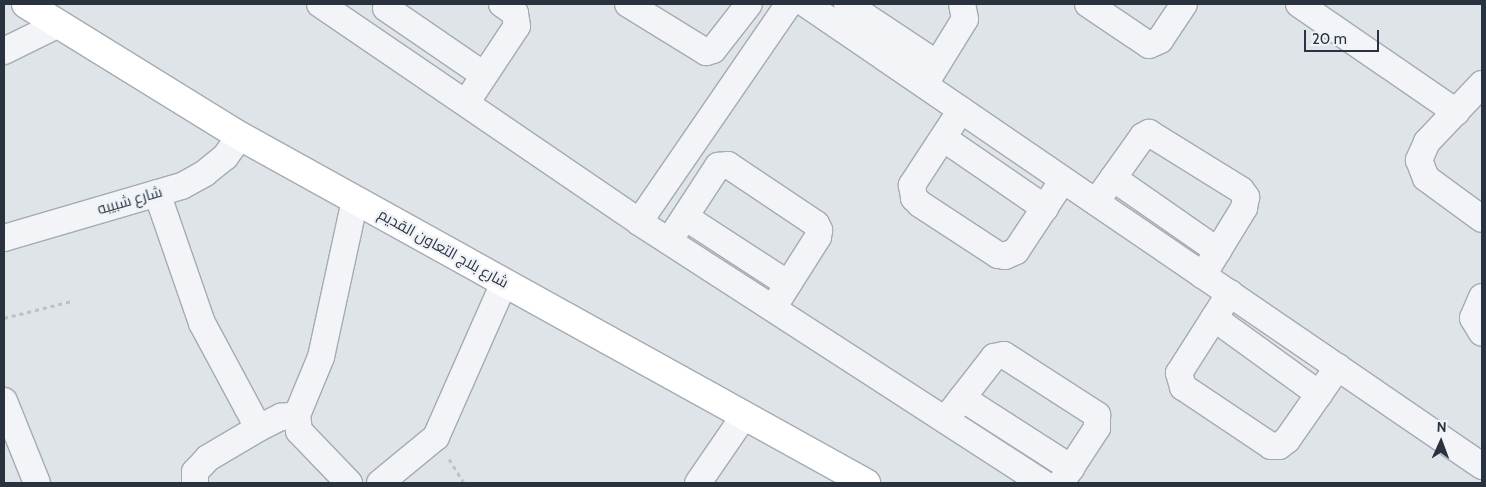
<!DOCTYPE html>
<html>
<head>
<meta charset="utf-8">
<style>
	body { margin:0 }
	#map { position:relative; width:1486px; height:487px; overflow:hidden; background:#dfe4e8; font-family:Cabin,Cairo,sans-serif }
	div>[style] { position:absolute }
	[style*='--x'] { left:calc(var(--x)*1px); top:calc(var(--y)*1px); width:calc(var(--w)*1px); rotate:calc(var(--a)*1deg) }
	.path>* { height:3px; margin-top:-1.5px; transform-origin:0; background:repeating-linear-gradient(90deg,#bdc2c7 0 4px,transparent 0 8px) }
	.roads { filter:drop-shadow(1px 0 #a4abb2) drop-shadow(-1px 0 #a4abb2) drop-shadow(0 1px #a4abb2) drop-shadow(0 -1px #a4abb2) }
	.street>* { height:26px; margin:-13px; padding:0 13px; transform-origin:13px; border-radius:13px; background:#f2f4f7 }
	.secondary>* { height:28px; margin:-14px; padding:0 14px; transform-origin:14px; border-radius:14px; background:#fff }
	span { translate:-50% -50%; white-space:nowrap; text-align:center; line-height:1.15; -webkit-text-stroke:4.5px #eff2f6; paint-order:stroke }
	.street-label { font-size:15px; color:#28333f }
	.frame { position:absolute; inset:0; border:5px solid #28333f; pointer-events:none }
	.north { position:absolute; left:1416px; top:417px; width:50px; height:50px; -webkit-text-stroke:4px #eff2f6; paint-order:stroke; rotate:2deg; font-size:14px; font-weight:700; line-height:20px; text-align:center; color:#28333f }
	.north::after { content:''; display:block; margin:auto; width:18px; height:22px; background:#28333f; clip-path:polygon(50% 0,100% 100%,50% 72%,0 100%) }
	.scale { position:absolute; left:1304px; top:30px; width:75px; height:22px; box-sizing:border-box; border:2px solid #28333f; border-top:0; padding-left:6px; font-size:15px; line-height:18px; white-space:nowrap; color:#28333f; -webkit-text-stroke:4px #eff2f6; paint-order:stroke }
</style>
</head>
<body>
<div id="map">
	<div class="path">
		<i style="--x:4;--y:318;--w:70;--a:-14"></i>
		<i style="--x:449;--y:459;--w:28;--a:58"></i>
	</div>
	<div class="roads">
		<div class="street">
			<i style="--x:320;--y:4;--w:386;--a:34.3"></i>
			<i style="--x:639;--y:222;--w:481;--a:32.9"></i>
			<i style="--x:628;--y:4;--w:92;--a:31.6"></i>
			<i style="--x:706;--y:52;--w:7;--a:-16"></i>
			<i style="--x:713;--y:50;--w:58;--a:-52"></i>
			<i style="--x:806;--y:4;--w:819;--a:34.35"></i>
			<i style="--x:847;--y:4;--w:108;--a:33.7"></i>
			<i style="--x:1088;--y:4;--w:73;--a:33.9"></i>
			<i style="--x:1149;--y:45;--w:12;--a:-24"></i>
			<i style="--x:1160;--y:40;--w:43;--a:-56.3"></i>
			<i style="--x:1299;--y:4;--w:191;--a:34.5"></i>
			<i style="--x:386;--y:8;--w:119;--a:34.4"></i>
			<i style="--x:4;--y:51;--w:61;--a:-26.1"></i>
			<i style="--x:928;--y:79;--w:70;--a:-58.3"></i>
			<i style="--x:965;--y:19;--w:15;--a:-101"></i>
			<i style="--x:1482;--y:84;--w:80;--a:133.5"></i>
			<i style="--x:1427;--y:142;--w:20;--a:114"></i>
			<i style="--x:1419;--y:160;--w:19;--a:69"></i>
			<i style="--x:1426;--y:178;--w:69;--a:36.2"></i>
			<i style="--x:466;--y:103;--w:92;--a:-56.5"></i>
			<i style="--x:517;--y:26;--w:13;--a:-99"></i>
			<i style="--x:515;--y:13;--w:16;--a:-145"></i>
			<i style="--x:961;--y:110;--w:90;--a:123.2"></i>
			<i style="--x:912;--y:185;--w:13;--a:81"></i>
			<i style="--x:914;--y:198;--w:8;--a:45"></i>
			<i style="--x:920;--y:204;--w:93;--a:33.2"></i>
			<i style="--x:998;--y:255;--w:7;--a:8"></i>
			<i style="--x:1005;--y:256;--w:12;--a:-24"></i>
			<i style="--x:1016;--y:251;--w:85;--a:-56.5"></i>
			<i style="--x:943;--y:138;--w:124;--a:34.5"></i>
			<i style="--x:1113;--y:178;--w:128;--a:34.8"></i>
			<i style="--x:157;--y:193;--w:138;--a:70.9"></i>
			<i style="--x:202;--y:323;--w:110;--a:61.8"></i>
			<i style="--x:254;--y:420;--w:9;--a:58"></i>
			<i style="--x:259;--y:428;--w:25;--a:-27"></i>
			<i style="--x:281;--y:417;--w:16;--a:-7"></i>
			<i style="--x:1096;--y:202;--w:81;--a:-54.5"></i>
			<i style="--x:1143;--y:136;--w:7;--a:-27"></i>
			<i style="--x:1149;--y:133;--w:108;--a:31.8"></i>
			<i style="--x:1241;--y:190;--w:9;--a:54"></i>
			<i style="--x:1246;--y:197;--w:11;--a:100"></i>
			<i style="--x:1244;--y:208;--w:79;--a:121.5"></i>
			<i style="--x:685;--y:217;--w:123;--a:33"></i>
			<i style="--x:639;--y:222;--w:265;--a:-55.5"></i>
			<i style="--x:4;--y:238;--w:185;--a:-16.3"></i>
			<i style="--x:182;--y:186;--w:26;--a:-29"></i>
			<i style="--x:205;--y:173;--w:26;--a:-39"></i>
			<i style="--x:225;--y:157;--w:26;--a:-54"></i>
			<i style="--x:669;--y:241;--w:90;--a:-56.8"></i>
			<i style="--x:718;--y:166;--w:10;--a:-6"></i>
			<i style="--x:728;--y:165;--w:106;--a:33.8"></i>
			<i style="--x:816;--y:224;--w:7;--a:63"></i>
			<i style="--x:819;--y:230;--w:7;--a:98"></i>
			<i style="--x:818;--y:237;--w:84;--a:122.4"></i>
			<i style="--x:1230;--y:293;--w:95;--a:122.5"></i>
			<i style="--x:1179;--y:373;--w:15;--a:74"></i>
			<i style="--x:1183;--y:387;--w:106;--a:33.8"></i>
			<i style="--x:1271;--y:446;--w:8;--a:0"></i>
			<i style="--x:1279;--y:446;--w:10;--a:-37"></i>
			<i style="--x:1287;--y:440;--w:89;--a:-55.1"></i>
			<i style="--x:1482;--y:297;--w:23;--a:113"></i>
			<i style="--x:1473;--y:318;--w:17;--a:59"></i>
			<i style="--x:1214;--y:318;--w:130;--a:35.9"></i>
			<i style="--x:962;--y:398;--w:130;--a:32.7"></i>
			<i style="--x:4;--y:401;--w:88;--a:68.1"></i>
			<i style="--x:945;--y:420;--w:80;--a:-52.1"></i>
			<i style="--x:994;--y:357;--w:10;--a:-11"></i>
			<i style="--x:1004;--y:355;--w:111;--a:32.8"></i>
			<i style="--x:1097;--y:415;--w:13;--a:90"></i>
			<i style="--x:1097;--y:428;--w:66;--a:123.2"></i>
			<i style="--x:195;--y:483;--w:11;--a:-90"></i>
			<i style="--x:195;--y:472;--w:19;--a:-47"></i>
			<i style="--x:208;--y:458;--w:59;--a:-30.5"></i>
			<i style="--x:349;--y:483;--w:72;--a:-133.9"></i>
			<i style="--x:299;--y:431;--w:16;--a:-97"></i>
			<i style="--x:297;--y:415;--w:63;--a:-67.5"></i>
			<i style="--x:321;--y:357;--w:161;--a:-77.8"></i>
			<i style="--x:380;--y:483;--w:72;--a:-39.4"></i>
			<i style="--x:436;--y:437;--w:168;--a:-66.2"></i>
			<i style="--x:698;--y:483;--w:81;--a:-55.5"></i>
		</div>
		<div class="secondary">
			<i style="--x:26;--y:4;--w:251;--a:31.7"></i>
			<i style="--x:240;--y:136;--w:716;--a:29"></i>
		</div>
	</div>
	<div class="street-label">
		<span style="left:130px;top:201px;rotate:-16deg">شارع شبيبه</span>
		<span style="left:443px;top:249px;rotate:29deg">شارع بلاج التعاون القديم</span>
	</div>
	<div class="frame"></div>
	<div class="north">N</div>
	<div class="scale">20 m</div>
</div>
</body>
</html>
